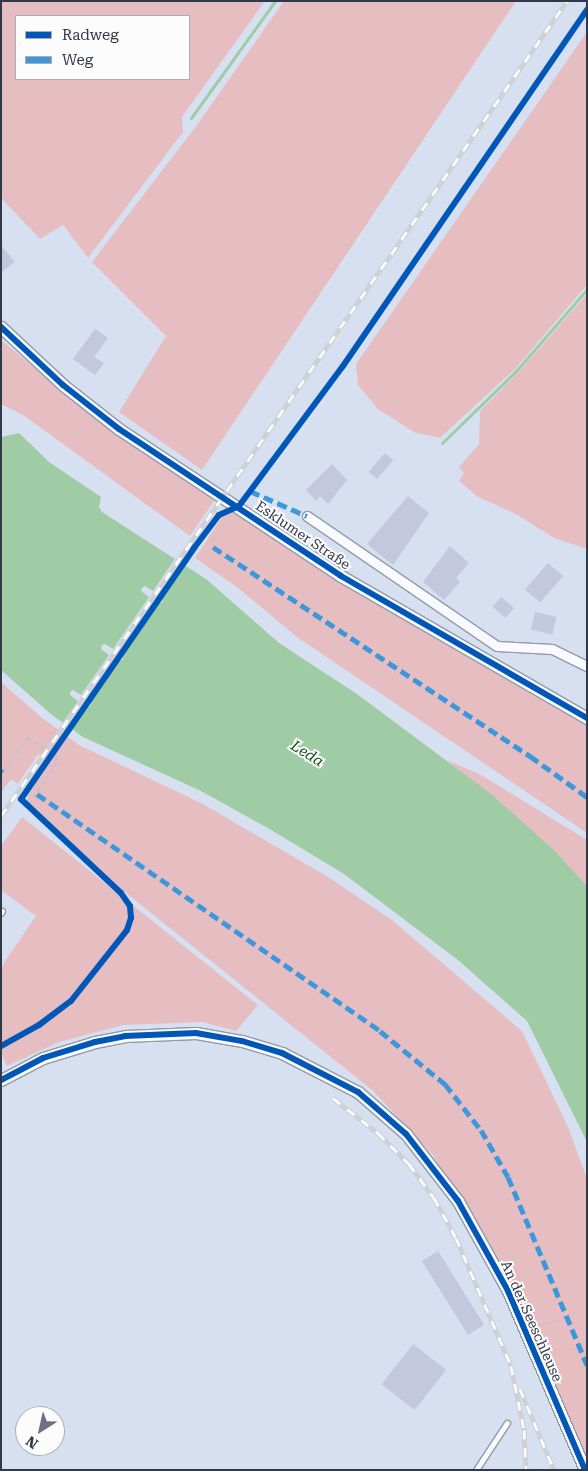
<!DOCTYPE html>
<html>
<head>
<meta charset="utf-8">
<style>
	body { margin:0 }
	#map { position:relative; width:588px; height:1471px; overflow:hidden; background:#d6e0f0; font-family:"Roboto Serif",serif }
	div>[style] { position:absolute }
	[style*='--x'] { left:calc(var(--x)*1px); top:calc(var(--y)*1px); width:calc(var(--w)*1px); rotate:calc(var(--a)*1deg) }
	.green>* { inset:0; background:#e6bec2 }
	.water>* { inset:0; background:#9fcba5 }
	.pier>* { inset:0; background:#d6e0f0 }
	.stream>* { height:3px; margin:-1.5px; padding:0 1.5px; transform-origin:1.5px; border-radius:1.5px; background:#9fcba5 }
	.building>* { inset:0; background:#c3c8dd; transform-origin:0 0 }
	.path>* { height:2px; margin-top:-1px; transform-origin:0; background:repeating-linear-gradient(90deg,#c0c4ca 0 5px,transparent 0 7.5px) }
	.roads { filter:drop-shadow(1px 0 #929aa7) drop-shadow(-1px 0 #929aa7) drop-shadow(0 1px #929aa7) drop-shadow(0 -1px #929aa7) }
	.service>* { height:4.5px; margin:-2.25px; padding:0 2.25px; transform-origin:2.25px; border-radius:2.25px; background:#f9fafd }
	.minor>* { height:9px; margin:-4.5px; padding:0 4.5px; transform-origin:4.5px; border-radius:4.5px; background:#f9fafd }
	.tertiary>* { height:11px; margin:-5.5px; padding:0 5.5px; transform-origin:5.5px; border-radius:5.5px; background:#f9fafd }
	.rail>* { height:5px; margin-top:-2.5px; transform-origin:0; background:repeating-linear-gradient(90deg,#fcfcfc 0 9px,#cdd0d5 0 18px); box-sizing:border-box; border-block:1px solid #cdd0d5 }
	.quiet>* { height:5px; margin-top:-2.5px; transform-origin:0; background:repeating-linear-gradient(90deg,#3d98db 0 10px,transparent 0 15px) }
	.cycleway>* { height:6px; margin:-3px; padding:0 3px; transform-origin:3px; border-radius:3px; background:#0057b8 }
	span { translate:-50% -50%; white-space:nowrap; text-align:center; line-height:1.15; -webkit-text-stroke:4px #fcfcfc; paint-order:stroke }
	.street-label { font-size:14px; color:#313948 }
	.water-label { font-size:15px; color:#104e14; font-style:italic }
	.frame { position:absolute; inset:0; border:2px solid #313948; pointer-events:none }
	.legend { position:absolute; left:15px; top:15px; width:175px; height:65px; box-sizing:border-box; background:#fcfcfc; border:1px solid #abaeb4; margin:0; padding:6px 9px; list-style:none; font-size:15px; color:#313948 }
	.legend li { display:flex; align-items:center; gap:10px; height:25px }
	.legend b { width:25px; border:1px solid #abaeb4 }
	.north { position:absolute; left:15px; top:1406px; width:50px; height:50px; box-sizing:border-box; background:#fcfcfc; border:1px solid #abaeb4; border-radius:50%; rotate:215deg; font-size:14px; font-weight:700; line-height:20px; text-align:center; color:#313948 }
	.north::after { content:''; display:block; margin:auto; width:18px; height:22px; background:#6b7383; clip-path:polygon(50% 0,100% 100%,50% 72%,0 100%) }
</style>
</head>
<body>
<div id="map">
	<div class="green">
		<i style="clip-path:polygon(evenodd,1px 1px,265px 1px,182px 117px,183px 132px,88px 258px,63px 225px,40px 239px,1px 198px,1px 1px,189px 16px,189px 79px,16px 79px,16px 16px,189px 16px)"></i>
		<i style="clip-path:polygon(284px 1px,516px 1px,202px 470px,119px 412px,166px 336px,92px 262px,197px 125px)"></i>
		<i style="clip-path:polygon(587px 32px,587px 285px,515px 369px,440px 438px,414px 432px,378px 409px,358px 385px,356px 364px)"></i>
		<i style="clip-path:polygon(587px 294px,587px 549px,554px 538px,516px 514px,478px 497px,459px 481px,464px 473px,459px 467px,479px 444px,480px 411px,518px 373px)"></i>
		<i style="clip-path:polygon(1px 340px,105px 426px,216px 498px,190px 536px,23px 415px,1px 404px)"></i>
		<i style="clip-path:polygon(236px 511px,350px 589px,587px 726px,587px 833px,297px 637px,237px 587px,195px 558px,222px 517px)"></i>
		<i style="clip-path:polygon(1px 682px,41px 717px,79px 745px,203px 804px,328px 877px,392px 920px,522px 1031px,568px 1127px,587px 1179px,587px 1470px,525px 1333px,433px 1155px,372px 1090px,126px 893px,27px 802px,28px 794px,52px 758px,44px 753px,37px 756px,18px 784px,11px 779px,1px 793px)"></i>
		<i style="clip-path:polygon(447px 760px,481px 775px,587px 840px,587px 886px,554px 850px)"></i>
		<i style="clip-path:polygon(22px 817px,258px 1005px,236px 1031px,202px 1022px,123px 1025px,59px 1042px,7px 1066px,1px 1052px,1px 967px,36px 916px,1px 890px,1px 846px)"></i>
	</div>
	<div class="water">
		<i style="clip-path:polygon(19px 433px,49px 462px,101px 497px,99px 507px,102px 512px,206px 579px,279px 643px,357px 694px,491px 794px,554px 850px,587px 886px,587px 1142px,527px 1021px,458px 960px,344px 874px,273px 831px,201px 791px,83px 737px,52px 715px,1px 670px,1px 437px)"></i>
	</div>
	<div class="pier">
		<i style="clip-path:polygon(177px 556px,185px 563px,162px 597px,163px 602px,158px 603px,122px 655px,123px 660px,118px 660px,90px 701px,91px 706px,86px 707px,69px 731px,61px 725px,78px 701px,70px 695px,70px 692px,73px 690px,81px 695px,109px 655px,101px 649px,102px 645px,105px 644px,113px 649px,149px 597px,141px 591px,142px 588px,145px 586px,153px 591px)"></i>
	</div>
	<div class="stream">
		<i style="--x:191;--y:118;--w:144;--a:-54.3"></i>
		<i style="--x:442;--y:443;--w:103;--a:-44.2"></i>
		<i style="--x:516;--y:371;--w:108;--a:-49.1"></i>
	</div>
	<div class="building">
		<i style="clip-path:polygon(1px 245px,15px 262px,1px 273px)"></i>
		<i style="clip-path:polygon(95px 329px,108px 338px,94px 357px,104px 363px,95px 375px,73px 359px)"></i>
		<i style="left:385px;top:453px;width:11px;height:25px;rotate:41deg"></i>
		<i style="clip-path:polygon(332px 464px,347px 480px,328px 504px,320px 496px,316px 501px,306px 490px)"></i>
		<i style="clip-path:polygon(408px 496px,429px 513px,393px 565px,367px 544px)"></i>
		<i style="clip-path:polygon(450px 546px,469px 563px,456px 578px,460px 582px,444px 600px,423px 582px)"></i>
		<i style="left:548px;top:563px;width:20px;height:35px;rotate:41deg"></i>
		<i style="left:501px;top:597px;width:17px;height:13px;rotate:40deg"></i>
		<i style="left:535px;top:612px;width:22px;height:18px;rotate:13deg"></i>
		<i style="left:438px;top:1251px;width:87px;height:19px;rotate:58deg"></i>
		<i style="left:413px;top:1344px;width:42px;height:51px;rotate:38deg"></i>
	</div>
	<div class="path">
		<i style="--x:3;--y:772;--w:42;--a:-53.7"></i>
		<i style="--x:28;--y:738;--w:33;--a:31"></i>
		<i style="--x:56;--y:755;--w:8;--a:83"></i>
		<i style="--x:57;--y:763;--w:53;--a:124.3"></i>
		<i style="--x:534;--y:1328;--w:36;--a:-18"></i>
	</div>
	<div class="roads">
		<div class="service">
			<i style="--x:1;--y:913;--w:2;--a:-63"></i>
			<i style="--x:476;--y:1470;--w:56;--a:-56.6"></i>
		</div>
		<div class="minor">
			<i style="--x:307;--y:516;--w:230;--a:34.4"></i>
			<i style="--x:497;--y:646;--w:55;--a:3.1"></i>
			<i style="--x:552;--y:649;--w:39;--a:26"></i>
		</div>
		<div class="tertiary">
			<i style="--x:1;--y:327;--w:85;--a:43.1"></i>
			<i style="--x:63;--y:385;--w:71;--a:38.2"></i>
			<i style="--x:119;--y:429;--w:266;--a:33.5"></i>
			<i style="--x:341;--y:576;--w:284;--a:30"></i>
			<i style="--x:1;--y:1080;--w:47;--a:-27.6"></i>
			<i style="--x:43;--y:1058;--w:54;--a:-17.1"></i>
			<i style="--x:95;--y:1042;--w:31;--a:-11"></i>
			<i style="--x:125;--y:1036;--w:71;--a:-2.4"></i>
			<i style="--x:196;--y:1033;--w:47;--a:9.9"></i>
			<i style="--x:242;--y:1041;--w:42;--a:16.7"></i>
			<i style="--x:282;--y:1053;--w:85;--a:27.2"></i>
			<i style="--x:358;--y:1092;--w:64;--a:41.2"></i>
			<i style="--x:406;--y:1134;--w:85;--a:52.2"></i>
			<i style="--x:458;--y:1201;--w:103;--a:60.9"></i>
			<i style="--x:508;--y:1291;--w:195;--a:66.7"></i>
		</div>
	</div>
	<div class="rail">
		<i style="--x:1;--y:816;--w:992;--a:-55.22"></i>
		<i style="--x:333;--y:1098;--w:57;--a:37.9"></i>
		<i style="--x:378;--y:1133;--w:44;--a:45"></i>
		<i style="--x:409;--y:1164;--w:42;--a:53.7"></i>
		<i style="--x:434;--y:1198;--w:46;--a:61.2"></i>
		<i style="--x:456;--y:1238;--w:139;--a:66.7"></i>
		<i style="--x:511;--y:1366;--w:65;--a:78.5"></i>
		<i style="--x:524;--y:1430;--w:40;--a:87.1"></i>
		<i style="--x:520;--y:1389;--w:88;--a:67.2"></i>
	</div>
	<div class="quiet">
		<i style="--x:250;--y:491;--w:62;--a:23.7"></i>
		<i style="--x:213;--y:547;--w:380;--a:33.4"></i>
		<i style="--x:530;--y:756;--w:70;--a:35.7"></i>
		<i style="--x:1;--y:771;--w:2;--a:27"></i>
		<i style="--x:37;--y:794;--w:417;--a:34.6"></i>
		<i style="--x:380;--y:1031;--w:84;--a:39.2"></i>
		<i style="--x:445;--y:1084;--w:58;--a:52"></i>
		<i style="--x:481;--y:1130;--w:54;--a:60.1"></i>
		<i style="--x:508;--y:1177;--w:204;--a:67.2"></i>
	</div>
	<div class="cycleway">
		<i style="--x:1;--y:327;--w:85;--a:43.1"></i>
		<i style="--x:63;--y:385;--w:71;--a:38.2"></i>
		<i style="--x:119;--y:429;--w:266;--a:33.5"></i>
		<i style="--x:341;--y:576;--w:284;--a:30"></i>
		<i style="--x:1;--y:1046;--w:43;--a:-28.9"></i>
		<i style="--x:39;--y:1025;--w:40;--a:-37"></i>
		<i style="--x:71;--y:1001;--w:90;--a:-51.7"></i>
		<i style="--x:127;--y:930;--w:13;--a:-72"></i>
		<i style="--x:131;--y:918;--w:12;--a:-95"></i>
		<i style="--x:130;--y:906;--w:16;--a:-125"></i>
		<i style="--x:121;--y:893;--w:137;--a:-136.8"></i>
		<i style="--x:21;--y:799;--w:305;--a:-55.4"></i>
		<i style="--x:194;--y:548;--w:41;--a:-52.9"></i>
		<i style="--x:219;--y:515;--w:22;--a:-24"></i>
		<i style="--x:239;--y:506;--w:174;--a:-53.4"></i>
		<i style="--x:343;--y:366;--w:432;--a:-55.6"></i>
		<i style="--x:1;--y:1080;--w:47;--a:-27.6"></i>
		<i style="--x:43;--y:1058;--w:54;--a:-17.1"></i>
		<i style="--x:95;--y:1042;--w:31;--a:-11"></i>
		<i style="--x:125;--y:1036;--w:71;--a:-2.4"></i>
		<i style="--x:196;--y:1033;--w:47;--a:9.9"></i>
		<i style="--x:242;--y:1041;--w:42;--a:16.7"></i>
		<i style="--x:282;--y:1053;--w:85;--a:27.2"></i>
		<i style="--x:358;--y:1092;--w:64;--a:41.2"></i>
		<i style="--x:406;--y:1134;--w:85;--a:52.2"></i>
		<i style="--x:458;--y:1201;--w:103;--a:60.9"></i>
		<i style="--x:508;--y:1291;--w:195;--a:66.7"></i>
	</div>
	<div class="street-label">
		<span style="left:303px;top:535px;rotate:34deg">Esklumer Straße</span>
		<span style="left:532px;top:1321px;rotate:66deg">An der Seeschleuse</span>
	</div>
	<div class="water-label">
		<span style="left:307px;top:754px;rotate:32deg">Leda</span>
	</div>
	<div class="frame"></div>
	<ul class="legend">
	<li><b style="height:6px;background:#0057b8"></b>Radweg</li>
	<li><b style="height:6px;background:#3d98db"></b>Weg</li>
	</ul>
	<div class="north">N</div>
</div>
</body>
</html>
